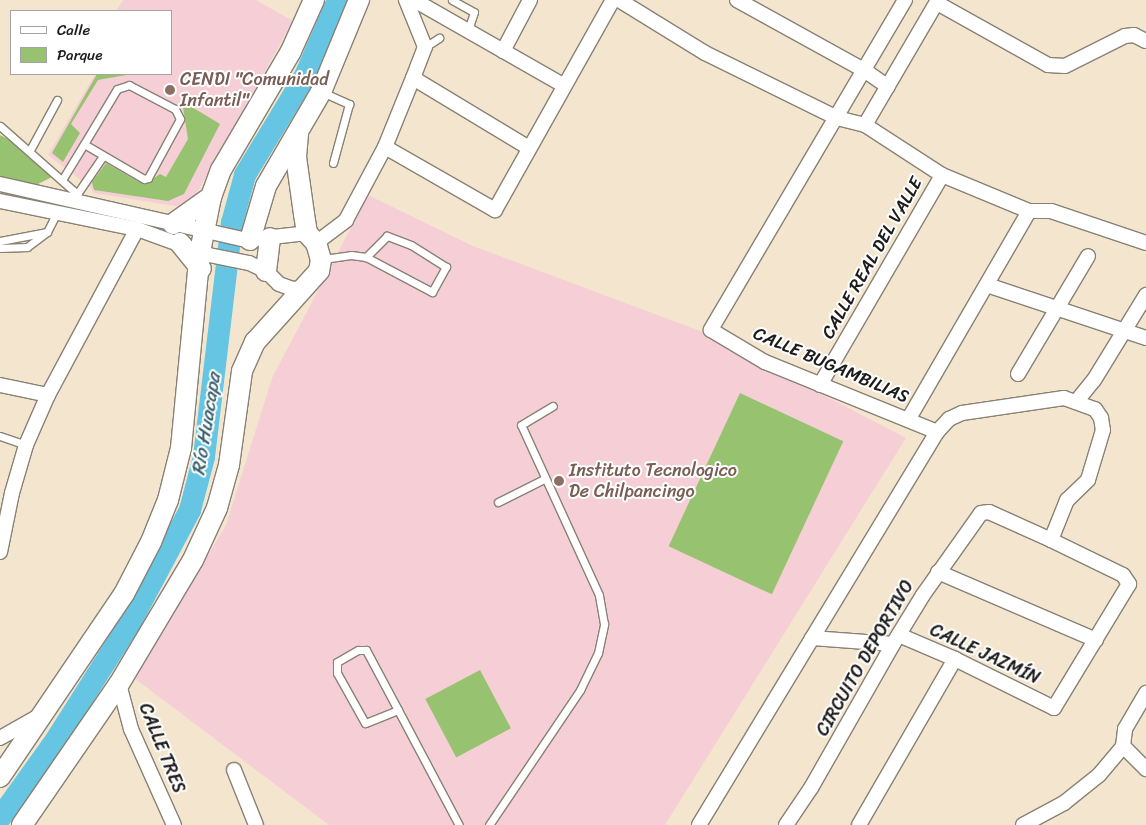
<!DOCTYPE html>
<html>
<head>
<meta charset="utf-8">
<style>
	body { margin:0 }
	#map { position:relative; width:1146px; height:825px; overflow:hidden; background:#f4e6ce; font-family:Sriracha,sans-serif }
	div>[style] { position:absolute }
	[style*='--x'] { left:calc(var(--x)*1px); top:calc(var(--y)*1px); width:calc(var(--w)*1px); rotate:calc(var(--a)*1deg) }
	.built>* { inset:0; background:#f6cfd6 }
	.green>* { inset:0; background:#97c371; transform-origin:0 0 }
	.river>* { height:22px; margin:-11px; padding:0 11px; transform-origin:11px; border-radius:11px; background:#65c5e3 }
	.roads { filter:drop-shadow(1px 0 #888175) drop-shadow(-1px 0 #888175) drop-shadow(0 1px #888175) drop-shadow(0 -1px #888175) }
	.lane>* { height:7px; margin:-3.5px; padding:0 3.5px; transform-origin:3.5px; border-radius:3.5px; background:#fff }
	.street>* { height:14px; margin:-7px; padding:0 7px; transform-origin:7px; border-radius:7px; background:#fff }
	.secondary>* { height:20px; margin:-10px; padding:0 10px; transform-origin:10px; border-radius:10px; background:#fff }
	.dots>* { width:14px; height:14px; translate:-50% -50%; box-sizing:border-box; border:2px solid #fff; border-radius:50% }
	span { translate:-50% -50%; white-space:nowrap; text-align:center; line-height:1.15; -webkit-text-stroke:4px #fff; paint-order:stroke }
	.education-label { font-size:18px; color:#785e54 }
	.left { translate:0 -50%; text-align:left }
	.street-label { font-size:18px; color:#1c1c1c }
	.water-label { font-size:19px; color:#39606c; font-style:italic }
	.legend { position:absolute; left:10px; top:10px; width:162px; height:65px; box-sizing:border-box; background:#fff; border:1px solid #a4a4a4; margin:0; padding:6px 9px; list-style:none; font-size:15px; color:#1c1c1c }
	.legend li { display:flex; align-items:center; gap:10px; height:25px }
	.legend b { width:25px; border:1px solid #a4a4a4 }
</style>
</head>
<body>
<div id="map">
	<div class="built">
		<i style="clip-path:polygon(123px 0,256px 0,293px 21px,194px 198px,181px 207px,94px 193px,90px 187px,48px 155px,95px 74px,171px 74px,171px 11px,116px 11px)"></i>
		<i style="clip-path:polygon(368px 195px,473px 246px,703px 332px,906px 438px,665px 825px,329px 825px,134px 678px,226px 525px,272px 378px)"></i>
	</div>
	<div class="green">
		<i style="clip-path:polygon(97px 74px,132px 74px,98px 80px,71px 124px,80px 133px,63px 162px,52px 153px)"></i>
		<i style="clip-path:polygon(182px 101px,220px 124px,184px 194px,168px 201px,94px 190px,92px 182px,106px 163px,139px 182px,151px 180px,160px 174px,166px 177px,188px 139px)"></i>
		<i style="clip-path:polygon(0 135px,13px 142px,52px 177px,36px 185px,0 176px)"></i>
		<i style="left:740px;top:393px;width:114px;height:169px;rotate:25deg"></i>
		<i style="left:480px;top:670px;width:66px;height:62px;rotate:62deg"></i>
	</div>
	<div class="river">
		<i style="--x:0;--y:818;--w:96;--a:-54.3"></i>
		<i style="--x:56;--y:740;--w:138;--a:-57.7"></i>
		<i style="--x:130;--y:623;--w:128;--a:-62"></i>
		<i style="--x:190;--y:510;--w:55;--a:-75.2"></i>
		<i style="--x:204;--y:457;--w:236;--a:-83.2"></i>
		<i style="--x:232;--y:223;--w:50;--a:-74.8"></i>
		<i style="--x:245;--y:175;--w:116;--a:-58.8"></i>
		<i style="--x:305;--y:76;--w:83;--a:-66.5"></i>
	</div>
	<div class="roads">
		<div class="lane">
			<i style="--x:452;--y:0;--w:25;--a:29"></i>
			<i style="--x:474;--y:12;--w:20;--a:108"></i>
			<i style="--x:425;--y:47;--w:17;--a:-33"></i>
			<i style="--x:129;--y:85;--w:52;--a:27.6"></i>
			<i style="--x:175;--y:109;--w:11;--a:63"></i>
			<i style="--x:180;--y:119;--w:67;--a:118.5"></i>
			<i style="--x:148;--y:178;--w:4;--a:166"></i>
			<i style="--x:144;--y:179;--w:69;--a:-149.7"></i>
			<i style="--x:84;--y:144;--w:64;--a:-59"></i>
			<i style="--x:117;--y:89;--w:13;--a:-18"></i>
			<i style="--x:322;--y:92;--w:30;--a:24"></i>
			<i style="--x:349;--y:104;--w:61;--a:105.2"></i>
			<i style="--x:0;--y:126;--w:103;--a:41.4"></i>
			<i style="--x:77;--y:194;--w:9;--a:103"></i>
			<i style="--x:30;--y:150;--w:57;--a:-61.6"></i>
			<i style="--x:62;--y:180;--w:42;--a:-58.6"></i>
			<i style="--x:77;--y:194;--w:46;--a:-55.6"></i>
			<i style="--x:0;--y:241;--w:48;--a:-10.8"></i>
			<i style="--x:47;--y:232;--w:20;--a:-63"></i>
			<i style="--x:0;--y:248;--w:27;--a:-2"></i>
			<i style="--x:27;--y:247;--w:25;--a:-37"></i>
			<i style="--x:323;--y:259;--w:28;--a:-8"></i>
			<i style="--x:351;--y:255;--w:15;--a:8"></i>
			<i style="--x:366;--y:257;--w:75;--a:27.9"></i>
			<i style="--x:432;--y:292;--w:29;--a:-61"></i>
			<i style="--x:446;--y:267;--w:41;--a:-147.8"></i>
			<i style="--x:411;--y:245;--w:26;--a:-159"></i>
			<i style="--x:387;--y:236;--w:30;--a:135"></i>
			<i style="--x:0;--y:436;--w:28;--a:19"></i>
			<i style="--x:498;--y:502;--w:51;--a:-26.6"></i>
			<i style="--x:398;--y:710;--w:35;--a:158"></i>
			<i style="--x:365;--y:723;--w:57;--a:-119.2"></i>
			<i style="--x:337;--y:673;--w:11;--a:-90"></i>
			<i style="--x:337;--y:662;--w:24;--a:-30"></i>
			<i style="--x:358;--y:650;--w:8;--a:0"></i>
			<i style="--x:366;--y:650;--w:68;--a:61.9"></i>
			<i style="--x:398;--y:710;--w:130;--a:62.1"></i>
			<i style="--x:489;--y:825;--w:163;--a:-56"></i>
			<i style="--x:580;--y:690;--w:41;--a:-64.1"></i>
			<i style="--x:598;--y:653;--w:30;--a:-78"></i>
			<i style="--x:604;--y:624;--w:29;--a:-100"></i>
			<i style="--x:599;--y:595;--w:187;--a:-114.6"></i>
			<i style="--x:521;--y:425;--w:37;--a:-31"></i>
		</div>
		<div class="street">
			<i style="--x:414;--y:0;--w:172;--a:29.7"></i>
			<i style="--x:619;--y:0;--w:101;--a:31.6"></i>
			<i style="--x:705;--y:53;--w:147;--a:26.2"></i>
			<i style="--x:837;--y:118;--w:29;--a:14"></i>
			<i style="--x:865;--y:125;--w:92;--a:33"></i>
			<i style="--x:942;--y:175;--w:94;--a:22.5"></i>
			<i style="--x:1029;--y:211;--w:22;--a:0"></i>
			<i style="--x:1051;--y:211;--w:100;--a:18.6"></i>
			<i style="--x:737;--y:0;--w:145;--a:28.9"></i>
			<i style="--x:864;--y:70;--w:29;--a:35"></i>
			<i style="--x:905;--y:0;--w:383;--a:120.5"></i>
			<i style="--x:711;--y:330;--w:63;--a:30.7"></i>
			<i style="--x:765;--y:362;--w:186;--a:22.1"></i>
			<i style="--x:937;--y:3;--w:127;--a:29.2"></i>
			<i style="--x:1048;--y:65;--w:17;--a:3"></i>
			<i style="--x:1065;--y:66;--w:67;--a:-26.6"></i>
			<i style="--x:1125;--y:36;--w:9;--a:-6"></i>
			<i style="--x:1134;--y:35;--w:13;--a:27"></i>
			<i style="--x:503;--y:51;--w:58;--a:-62.1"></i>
			<i style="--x:413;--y:78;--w:135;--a:31.1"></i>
			<i style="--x:865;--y:125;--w:145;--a:-59.7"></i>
			<i style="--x:385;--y:147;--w:127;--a:29.8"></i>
			<i style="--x:495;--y:210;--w:241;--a:-60.7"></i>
			<i style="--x:0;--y:184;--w:252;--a:12.8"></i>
			<i style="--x:246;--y:240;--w:61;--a:-6.5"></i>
			<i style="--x:0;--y:201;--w:140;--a:11.6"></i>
			<i style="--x:137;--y:229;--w:77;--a:19.9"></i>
			<i style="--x:209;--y:255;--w:41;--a:11.3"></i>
			<i style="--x:249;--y:263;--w:19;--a:25"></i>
			<i style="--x:266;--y:271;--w:18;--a:45"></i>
			<i style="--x:279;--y:284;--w:15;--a:20"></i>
			<i style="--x:293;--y:289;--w:11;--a:-5"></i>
			<i style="--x:316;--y:243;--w:38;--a:-37"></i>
			<i style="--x:346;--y:220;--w:83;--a:-61.9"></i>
			<i style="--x:385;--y:147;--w:74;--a:-67.9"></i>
			<i style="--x:413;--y:78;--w:33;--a:-69"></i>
			<i style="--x:425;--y:47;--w:51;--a:-112"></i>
			<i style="--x:987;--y:285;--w:168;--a:18.4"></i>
			<i style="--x:1018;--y:374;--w:137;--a:-59.3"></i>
			<i style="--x:0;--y:385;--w:49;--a:11.8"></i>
			<i style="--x:820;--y:385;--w:243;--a:-59.8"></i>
			<i style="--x:1076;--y:402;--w:28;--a:-51"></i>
			<i style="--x:1094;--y:380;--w:100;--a:-58.5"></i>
			<i style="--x:908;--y:420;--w:241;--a:-59.9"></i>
			<i style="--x:0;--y:552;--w:60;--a:-78.5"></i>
			<i style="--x:12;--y:493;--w:50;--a:-73.7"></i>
			<i style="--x:26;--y:445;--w:55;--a:-66.3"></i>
			<i style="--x:48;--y:395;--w:188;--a:-61.8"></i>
			<i style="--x:938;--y:572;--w:172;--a:23.3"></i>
			<i style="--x:812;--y:638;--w:81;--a:4.2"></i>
			<i style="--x:119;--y:684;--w:47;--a:75.1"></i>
			<i style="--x:131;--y:729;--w:105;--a:65.9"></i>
			<i style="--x:0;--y:738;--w:45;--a:-29.4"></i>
			<i style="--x:1123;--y:746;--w:17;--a:-83"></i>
			<i style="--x:1125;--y:729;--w:42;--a:-59.7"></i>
			<i style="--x:1123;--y:746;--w:33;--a:45"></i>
			<i style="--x:234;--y:770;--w:59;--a:68.2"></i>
			<i style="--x:699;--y:825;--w:459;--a:-58.8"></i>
			<i style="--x:937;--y:432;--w:18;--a:-47"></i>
			<i style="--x:949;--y:419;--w:14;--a:-25"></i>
			<i style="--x:962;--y:413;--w:103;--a:-8.4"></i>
			<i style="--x:1064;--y:398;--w:33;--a:20"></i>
			<i style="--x:1095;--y:409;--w:11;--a:56"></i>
			<i style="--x:1101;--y:418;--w:12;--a:81"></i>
			<i style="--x:1103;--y:430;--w:52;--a:106.7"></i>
			<i style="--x:1088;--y:480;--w:29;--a:136"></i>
			<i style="--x:1067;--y:500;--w:43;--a:111.8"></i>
			<i style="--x:786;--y:825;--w:45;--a:-56"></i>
			<i style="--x:811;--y:788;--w:166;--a:-60.3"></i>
			<i style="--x:893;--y:644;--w:57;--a:-58.5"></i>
			<i style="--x:923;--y:595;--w:100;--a:-54.7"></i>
			<i style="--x:981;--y:513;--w:8;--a:-7"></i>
			<i style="--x:989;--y:512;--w:68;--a:24.3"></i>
			<i style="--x:1051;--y:540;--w:80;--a:25.9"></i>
			<i style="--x:1123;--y:575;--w:11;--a:56"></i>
			<i style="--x:1129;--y:584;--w:145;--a:121.2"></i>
			<i style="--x:1054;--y:708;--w:110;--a:-153.7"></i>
			<i style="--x:955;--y:659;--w:61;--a:-156.8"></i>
			<i style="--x:859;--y:825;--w:192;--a:-60"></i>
			<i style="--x:1023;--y:825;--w:47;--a:-28.2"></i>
			<i style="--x:1064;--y:803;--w:45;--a:-38.7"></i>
			<i style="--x:1099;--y:775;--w:38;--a:-50"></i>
		</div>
		<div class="secondary">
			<i style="--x:173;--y:224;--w:47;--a:-35.4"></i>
			<i style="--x:250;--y:240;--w:56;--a:-73.5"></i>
			<i style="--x:266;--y:186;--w:109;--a:-59.7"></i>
			<i style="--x:321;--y:92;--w:100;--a:-67.6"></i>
			<i style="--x:180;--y:243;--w:33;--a:51"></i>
			<i style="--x:266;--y:271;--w:33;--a:-83"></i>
			<i style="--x:0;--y:777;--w:221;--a:-55.9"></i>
			<i style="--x:124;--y:594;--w:59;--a:-62.6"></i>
			<i style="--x:151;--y:542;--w:45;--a:-68"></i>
			<i style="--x:168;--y:500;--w:54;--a:-76"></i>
			<i style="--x:181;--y:448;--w:197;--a:-84.5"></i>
			<i style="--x:200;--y:252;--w:56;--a:-78.7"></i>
			<i style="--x:211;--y:197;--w:29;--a:-70"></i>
			<i style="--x:221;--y:170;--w:138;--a:-59.5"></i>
			<i style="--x:291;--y:51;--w:56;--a:-65.7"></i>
			<i style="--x:22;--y:825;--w:171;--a:-55.5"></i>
			<i style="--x:119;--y:684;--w:144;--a:-59.2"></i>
			<i style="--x:193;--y:560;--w:57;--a:-65.2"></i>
			<i style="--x:217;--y:508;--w:45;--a:-74.4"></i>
			<i style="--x:229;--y:465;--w:95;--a:-82.1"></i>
			<i style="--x:242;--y:371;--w:32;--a:-66"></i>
			<i style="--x:255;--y:342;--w:96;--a:-48"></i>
			<i style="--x:319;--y:271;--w:11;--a:-80"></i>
			<i style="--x:321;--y:260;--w:18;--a:-106"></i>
			<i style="--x:316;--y:243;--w:13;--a:-132"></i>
			<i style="--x:307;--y:233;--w:19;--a:-99"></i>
			<i style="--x:304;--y:214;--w:58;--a:-98"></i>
			<i style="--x:296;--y:157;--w:24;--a:-85"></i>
		</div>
	</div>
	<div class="dots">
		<i style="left:170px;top:90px;background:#8d6e63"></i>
		<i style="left:559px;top:481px;background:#8d6e63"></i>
	</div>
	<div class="education-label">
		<span class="left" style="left:180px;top:90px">CENDI "Comunidad<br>Infantil"</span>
		<span class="left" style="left:569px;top:481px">Instituto Tecnologico<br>De Chilpancingo</span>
	</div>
	<div class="street-label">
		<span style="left:872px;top:258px;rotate:-60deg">CALLE REAL DEL VALLE</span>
		<span style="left:831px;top:365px;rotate:23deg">CALLE BUGAMBILIAS</span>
		<span style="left:985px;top:654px;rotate:25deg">CALLE JAZMÍN</span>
		<span style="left:865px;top:658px;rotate:-60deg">CIRCUITO DEPORTIVO</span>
		<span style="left:162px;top:748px;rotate:68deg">CALLE TRES</span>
	</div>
	<div class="water-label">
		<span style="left:206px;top:424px;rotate:-81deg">Río Huacapa</span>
	</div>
	<ul class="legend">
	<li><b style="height:6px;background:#fff"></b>Calle</li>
	<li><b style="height:14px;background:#97c371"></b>Parque</li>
	</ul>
</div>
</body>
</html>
